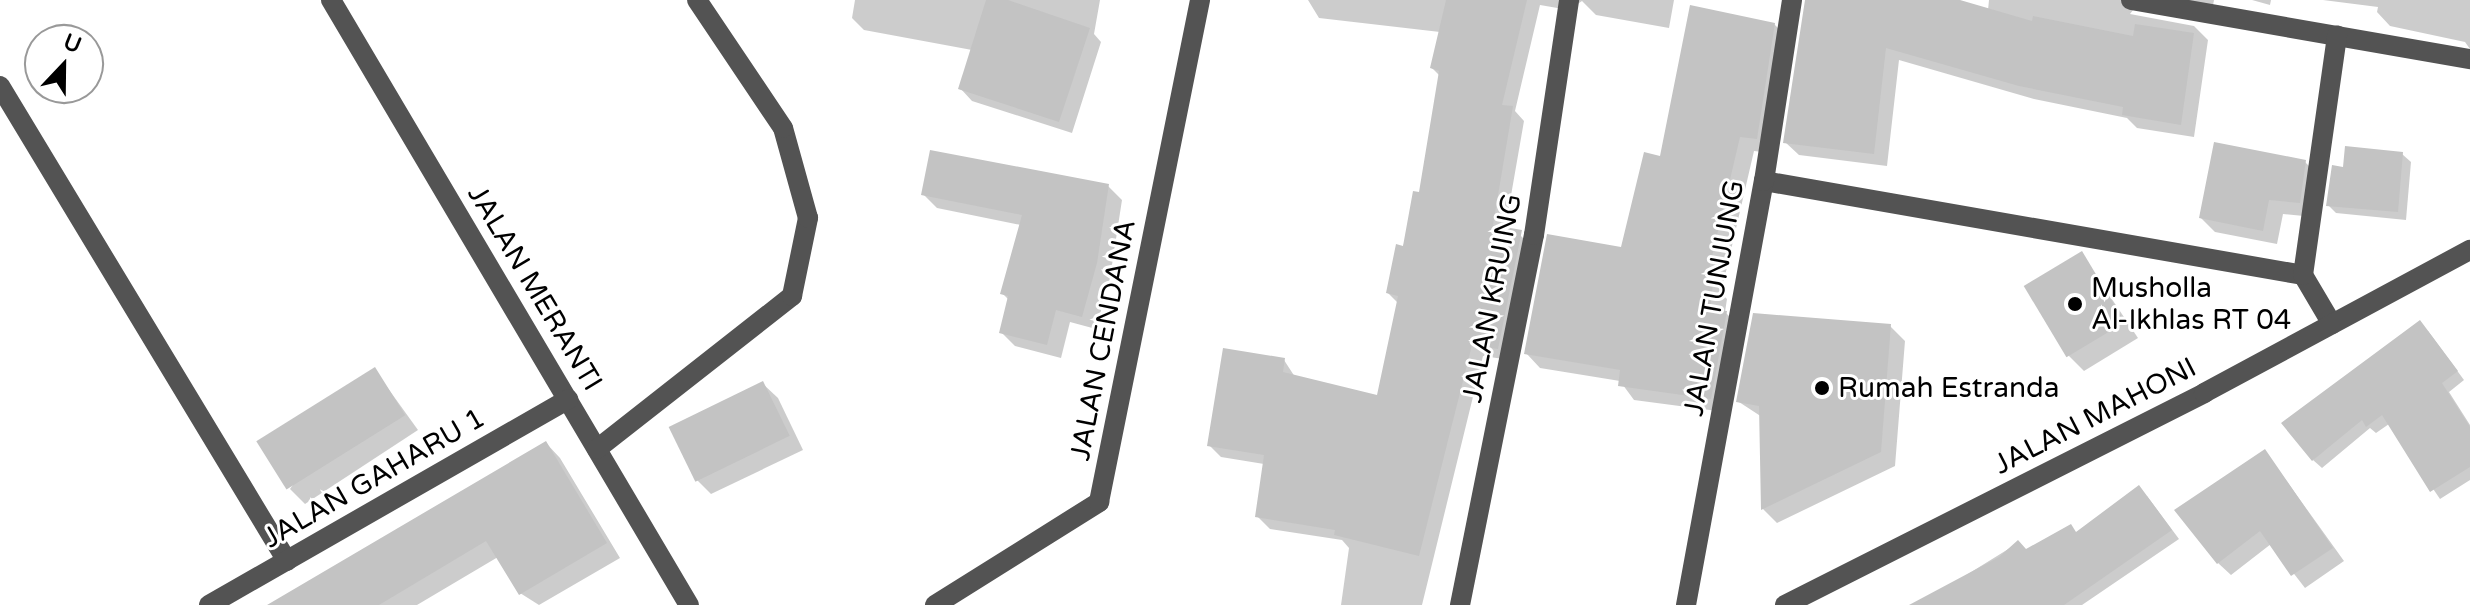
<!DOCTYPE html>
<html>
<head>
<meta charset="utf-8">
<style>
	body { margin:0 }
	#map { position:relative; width:2470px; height:605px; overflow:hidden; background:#fff; font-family:"Varela Round",sans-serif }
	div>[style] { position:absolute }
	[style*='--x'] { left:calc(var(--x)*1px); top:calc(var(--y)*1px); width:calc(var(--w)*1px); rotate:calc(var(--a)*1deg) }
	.shadow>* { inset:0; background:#0003 }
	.building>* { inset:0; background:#c3c3c3; transform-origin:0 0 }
	.minor>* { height:20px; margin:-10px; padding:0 10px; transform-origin:10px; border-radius:10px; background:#535353 }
	.dots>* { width:22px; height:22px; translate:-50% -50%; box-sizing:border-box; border:4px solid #fff; border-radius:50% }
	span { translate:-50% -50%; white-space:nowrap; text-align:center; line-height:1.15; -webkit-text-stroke:6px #fff; paint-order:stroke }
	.street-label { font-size:28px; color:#000 }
	.poi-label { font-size:28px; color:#000 }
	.left { translate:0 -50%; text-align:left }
	.north { position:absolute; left:24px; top:24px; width:80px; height:80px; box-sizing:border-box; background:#fff; border:2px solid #999; border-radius:50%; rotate:22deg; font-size:22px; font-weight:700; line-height:32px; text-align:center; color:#000 }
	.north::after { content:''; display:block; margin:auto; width:28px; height:36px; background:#000; clip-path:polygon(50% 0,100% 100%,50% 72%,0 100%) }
</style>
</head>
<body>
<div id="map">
	<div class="shadow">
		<i style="clip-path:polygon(855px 0,1100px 0,1094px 34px,1101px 42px,1072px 133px,972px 101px,960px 88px,972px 50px,864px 30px,852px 18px)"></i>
		<i style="clip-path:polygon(1308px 0,1674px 0,1669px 28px,1596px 15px,1582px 1px,1569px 10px,1540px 5px,1515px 111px,1524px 121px,1505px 230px,1520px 235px,1532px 247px,1510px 360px,1483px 356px,1422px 605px,1341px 605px,1349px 548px,1342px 540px,1270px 529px,1257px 516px,1264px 464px,1221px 457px,1209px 445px,1284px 360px,1295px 377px,1378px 397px,1398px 303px,1388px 293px,1420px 194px,1440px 76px,1432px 68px,1440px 32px,1319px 18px)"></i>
		<i style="clip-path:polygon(1810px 0,1953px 0,1988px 10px,1989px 0,2214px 0,2212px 11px,2140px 1px,2130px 14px,2194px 26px,2208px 40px,2194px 137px,2137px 128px,2127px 118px,2034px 99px,1899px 60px,1887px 166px,1799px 155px,1785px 142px)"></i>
		<i style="clip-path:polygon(2252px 0,2271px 0,2270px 5px)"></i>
		<i style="clip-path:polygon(2323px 0,2470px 0,2470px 49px,2465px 42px,2390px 26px,2377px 12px,2378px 7px)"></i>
		<i style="clip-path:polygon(1774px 24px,1789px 39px,1771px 153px,1754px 151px,1721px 293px,1727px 299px,1725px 312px,1740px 327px,1725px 412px,1634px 400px,1620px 381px,1540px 368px,1526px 353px,1622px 249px,1662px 158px)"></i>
		<i style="clip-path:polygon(2402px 154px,2411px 162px,2406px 220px,2336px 213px,2328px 205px)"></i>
		<i style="clip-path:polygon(2305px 162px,2320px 177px,2314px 217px,2283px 214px,2277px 244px,2215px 232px,2201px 218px)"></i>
		<i style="clip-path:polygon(1108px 186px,1122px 200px,1110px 278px,1096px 329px,1070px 322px,1061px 358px,1015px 346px,1001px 332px,1009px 300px,1002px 293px,1021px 225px,937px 208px,923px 194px)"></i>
		<i style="clip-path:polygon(2081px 253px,2138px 338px,2084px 371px,2069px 356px)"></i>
		<i style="clip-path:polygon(1890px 326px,1905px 341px,1895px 466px,1777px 523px,1763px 509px,1762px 417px,1739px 402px)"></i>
		<i style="clip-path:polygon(2428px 331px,2464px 380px,2449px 392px,2470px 425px,2470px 480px,2440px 499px,2389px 424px,2376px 433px,2370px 428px,2322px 468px,2313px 460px)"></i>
		<i style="clip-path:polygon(374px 369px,418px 430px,305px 504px,290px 489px)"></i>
		<i style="clip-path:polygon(763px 384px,778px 398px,803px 450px,711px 494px,696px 479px,671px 427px)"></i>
		<i style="clip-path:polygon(546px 443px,560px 458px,620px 558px,539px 605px,520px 593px,498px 557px,417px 605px,271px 605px)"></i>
		<i style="clip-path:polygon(2265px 451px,2344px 561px,2305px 588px,2271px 544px,2231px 575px,2218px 563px)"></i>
		<i style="clip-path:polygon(2147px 496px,2179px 539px,2082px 605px,1918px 605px,2018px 543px,2027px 551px,2077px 533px)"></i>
	</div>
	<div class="building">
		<i style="clip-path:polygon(986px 0,1008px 0,1090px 28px,1059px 122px,958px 89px)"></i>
		<i style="clip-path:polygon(1446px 0,1527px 0,1502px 105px,1513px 106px,1493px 225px,1522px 230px,1498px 349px,1472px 345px,1419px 556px,1334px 535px,1335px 530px,1255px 517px,1264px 455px,1207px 446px,1223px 348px,1285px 358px,1283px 372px,1377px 395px,1398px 296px,1386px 293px,1396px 244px,1403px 246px,1413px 191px,1419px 192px,1439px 71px,1430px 68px)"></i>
		<i style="clip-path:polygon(1805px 0,1960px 0,2032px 21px,2033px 16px,2133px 36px,2135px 24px,2194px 33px,2181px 125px,2122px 115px,2123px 107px,2019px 86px,1886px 48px,1874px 154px,1783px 143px)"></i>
		<i style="clip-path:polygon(1690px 5px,1775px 23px,1757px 139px,1740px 137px,1706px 282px,1713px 283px,1710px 309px,1727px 311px,1711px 399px,1618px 386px,1620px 370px,1524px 354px,1547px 234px,1621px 247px,1644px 152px,1660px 156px)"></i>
		<i style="clip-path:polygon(2214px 142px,2306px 160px,2300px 203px,2269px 200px,2263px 231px,2199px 218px)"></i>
		<i style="clip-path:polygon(2345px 146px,2403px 152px,2398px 212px,2326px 206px,2332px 165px,2343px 167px)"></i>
		<i style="clip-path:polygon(930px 150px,1109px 184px,1097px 263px,1082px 317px,1056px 310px,1047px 345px,999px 333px,1008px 296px,1000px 294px,1022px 215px,921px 195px)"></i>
		<i style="left:2082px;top:251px;width:83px;height:68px;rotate:59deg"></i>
		<i style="clip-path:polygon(1753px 313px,1891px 324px,1881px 452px,1761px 510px,1759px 406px,1736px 402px)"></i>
		<i style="clip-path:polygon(2420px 320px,2458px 371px,2442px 383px,2470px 427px,2470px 467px,2430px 492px,2382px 415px,2366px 427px,2362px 420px,2312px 461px,2281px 423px)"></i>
		<i style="left:375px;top:367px;width:57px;height:140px;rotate:58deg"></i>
		<i style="left:763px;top:381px;width:61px;height:105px;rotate:64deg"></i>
		<i style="clip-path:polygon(546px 441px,607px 543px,519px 595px,486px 541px,379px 605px,267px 605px)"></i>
		<i style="clip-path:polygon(2265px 449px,2333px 548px,2291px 576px,2260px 531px,2217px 564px,2174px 510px)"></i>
		<i style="clip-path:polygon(2139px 485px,2172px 530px,2064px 605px,1909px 605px,1999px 557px,2018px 540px,2026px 549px,2071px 524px,2076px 532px)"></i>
	</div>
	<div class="minor">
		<i style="--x:331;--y:0;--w:703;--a:59.39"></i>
		<i style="--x:2131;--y:0;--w:344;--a:9.9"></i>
		<i style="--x:0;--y:86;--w:555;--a:58.86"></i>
		<i style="--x:1764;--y:181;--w:547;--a:9.89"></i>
		<i style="--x:2303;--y:275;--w:57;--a:59.4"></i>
		<i style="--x:2303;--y:275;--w:242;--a:-81.9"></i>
		<i style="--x:597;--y:449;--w:248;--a:-38.1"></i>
		<i style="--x:792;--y:296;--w:80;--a:-78.4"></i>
		<i style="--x:808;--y:218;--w:93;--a:-105.5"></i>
		<i style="--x:783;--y:128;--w:154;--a:-123.9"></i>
		<i style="--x:209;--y:605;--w:414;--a:-29.8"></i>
		<i style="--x:935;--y:605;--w:194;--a:-32.1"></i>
		<i style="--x:1099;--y:502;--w:512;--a:-78.62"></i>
		<i style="--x:1460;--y:605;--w:377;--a:-78.7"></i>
		<i style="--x:1534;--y:235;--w:238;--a:-81.5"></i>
		<i style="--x:1686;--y:605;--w:431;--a:-79.6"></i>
		<i style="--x:1764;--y:181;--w:183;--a:-81.2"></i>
		<i style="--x:1785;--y:605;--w:470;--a:-26.8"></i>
		<i style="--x:2204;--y:393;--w:302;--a:-28.3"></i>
	</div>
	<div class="dots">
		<i style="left:2075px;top:304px;background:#000"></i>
		<i style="left:1822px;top:388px;background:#000"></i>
	</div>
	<div class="street-label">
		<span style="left:535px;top:288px;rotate:59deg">JALAN MERANTI</span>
		<span style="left:1492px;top:298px;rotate:-79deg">JALAN KRUING</span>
		<span style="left:1714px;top:298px;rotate:-80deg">JALAN TUNJUNG</span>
		<span style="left:1103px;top:340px;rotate:-79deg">JALAN CENDANA</span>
		<span style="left:2095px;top:416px;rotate:-27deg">JALAN MAHONI</span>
		<span style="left:374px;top:478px;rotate:-30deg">JALAN GAHARU 1</span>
	</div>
	<div class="poi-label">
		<span class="left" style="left:2091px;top:304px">Musholla<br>Al-Ikhlas RT 04</span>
		<span class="left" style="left:1838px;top:388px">Rumah Estranda</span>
	</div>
	<div class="north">U</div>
</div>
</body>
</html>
